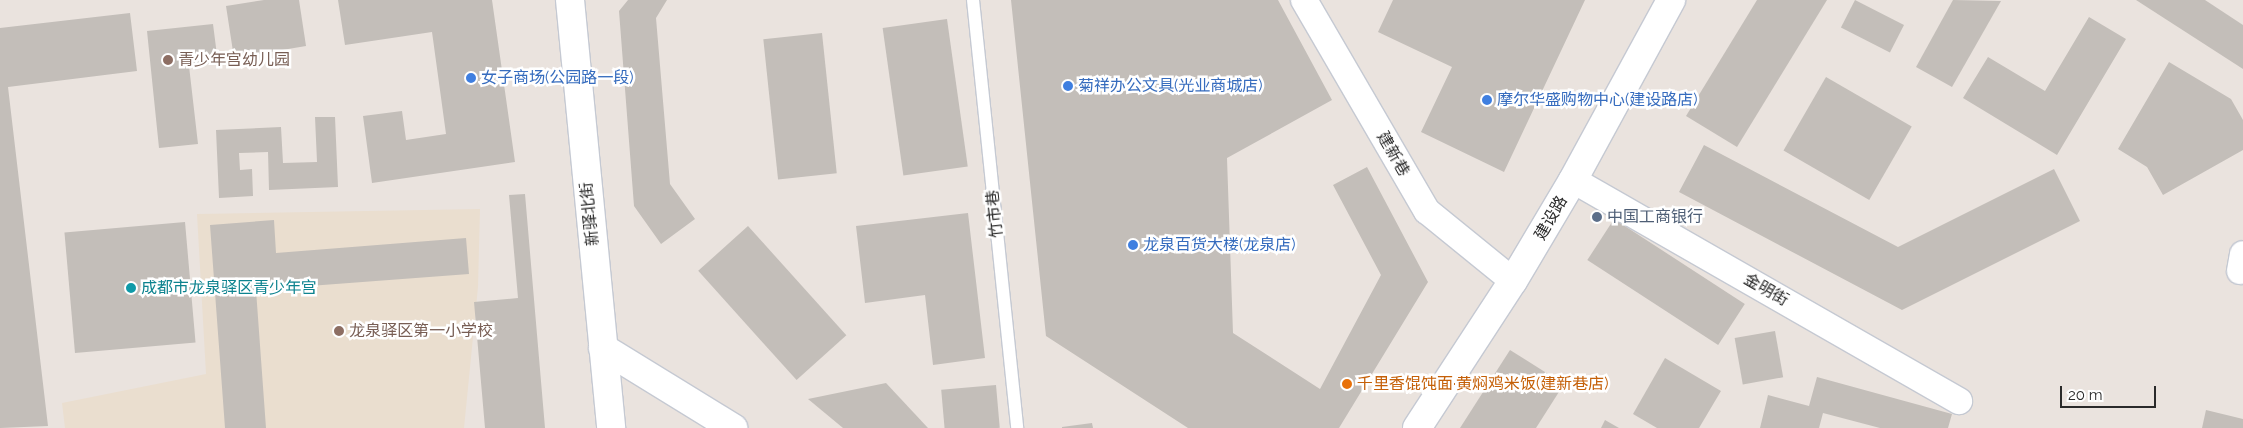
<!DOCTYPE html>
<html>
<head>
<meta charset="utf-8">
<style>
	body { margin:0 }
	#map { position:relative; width:2243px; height:428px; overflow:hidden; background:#eae3de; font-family:Raleway,"Noto Sans SC",sans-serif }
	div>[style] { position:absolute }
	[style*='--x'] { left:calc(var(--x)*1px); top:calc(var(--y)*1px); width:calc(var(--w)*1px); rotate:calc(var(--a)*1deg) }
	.education>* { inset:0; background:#eadecf }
	.building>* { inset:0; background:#c3beb9; transform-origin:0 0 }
	.roads { filter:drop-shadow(1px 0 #c5c9d2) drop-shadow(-1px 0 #c5c9d2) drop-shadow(0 1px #c5c9d2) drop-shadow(0 -1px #c5c9d2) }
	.lane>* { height:12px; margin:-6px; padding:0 6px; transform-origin:6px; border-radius:6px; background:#fff }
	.street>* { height:26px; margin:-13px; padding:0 13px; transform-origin:13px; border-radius:13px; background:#fff }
	.secondary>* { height:28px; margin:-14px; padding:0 14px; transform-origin:14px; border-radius:14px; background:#fff }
	.dots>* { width:14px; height:14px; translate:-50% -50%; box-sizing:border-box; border:2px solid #fff; border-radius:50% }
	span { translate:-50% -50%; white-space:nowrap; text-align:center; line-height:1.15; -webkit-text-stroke:5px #fff; paint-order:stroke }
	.education-label { font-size:16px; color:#785e54 }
	.left { translate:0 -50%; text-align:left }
	.shop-label { font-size:16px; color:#366cbe }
	.street-label { font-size:16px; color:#2a2a2a }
	.service-label { font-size:16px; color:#4e5e75 }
	.culture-label { font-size:16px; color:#0d838f }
	.food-label { font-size:16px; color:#c56008 }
	.scale { position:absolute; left:2060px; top:386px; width:96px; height:22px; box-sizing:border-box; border:2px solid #2a2a2a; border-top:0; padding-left:6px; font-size:15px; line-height:18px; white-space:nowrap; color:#2a2a2a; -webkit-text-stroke:4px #fff; paint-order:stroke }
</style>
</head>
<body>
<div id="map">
	<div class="education">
		<i style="clip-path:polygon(480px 209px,478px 287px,464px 428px,65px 428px,62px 403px,206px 374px,197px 214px)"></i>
	</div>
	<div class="building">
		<i style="clip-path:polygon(264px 0,299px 0,306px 46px,234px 58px,226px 6px)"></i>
		<i style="clip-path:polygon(338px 0,492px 0,515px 162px,372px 183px,363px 116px,402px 111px,406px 140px,446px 134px,432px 32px,345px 45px)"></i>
		<i style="clip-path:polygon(628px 0,667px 0,656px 18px,670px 184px,695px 219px,661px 244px,634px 206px,619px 11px)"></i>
		<i style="clip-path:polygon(1011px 0,1278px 0,1332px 100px,1227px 158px,1233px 333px,1320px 389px,1381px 275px,1333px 185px,1367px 167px,1428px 282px,1339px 428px,1188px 428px,1046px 336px)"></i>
		<i style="clip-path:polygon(1393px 0,1585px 0,1504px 172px,1421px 132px,1452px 67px,1378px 32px)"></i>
		<i style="clip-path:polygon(1757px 0,1827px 0,1737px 147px,1686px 116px)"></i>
		<i style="left:1855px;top:0;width:55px;height:31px;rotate:27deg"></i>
		<i style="clip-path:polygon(1953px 0,2001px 1px,1952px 87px,1916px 67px)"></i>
		<i style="clip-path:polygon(2136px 0,2205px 0,2243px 25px,2243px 69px)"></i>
		<i style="clip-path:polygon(130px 13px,137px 71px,8px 87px,48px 426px,0 428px,0 28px)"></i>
		<i style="clip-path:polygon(2089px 17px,2126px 39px,2057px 155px,1963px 98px,1988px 57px,2045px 91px)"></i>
		<i style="left:947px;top:19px;width:149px;height:65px;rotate:82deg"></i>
		<i style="clip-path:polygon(213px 24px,218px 63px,189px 66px,198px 144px,159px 148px,147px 31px)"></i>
		<i style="left:822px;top:33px;width:141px;height:59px;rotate:84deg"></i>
		<i style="clip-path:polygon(2169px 62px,2231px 99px,2243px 120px,2243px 150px,2163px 195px,2147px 167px,2118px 149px)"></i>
		<i style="left:1826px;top:77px;width:99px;height:85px;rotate:30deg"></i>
		<i style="clip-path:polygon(315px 117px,335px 117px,338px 187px,269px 190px,268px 152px,239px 153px,240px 170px,252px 169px,253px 196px,219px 198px,216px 130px,281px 127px,283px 163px,317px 162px)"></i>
		<i style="clip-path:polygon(1704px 145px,1898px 247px,2054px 169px,2080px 221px,1902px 310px,1679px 192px)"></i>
		<i style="clip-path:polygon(525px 194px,545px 428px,485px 428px,474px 302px,518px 298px,509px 195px)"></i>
		<i style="clip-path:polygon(968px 213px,985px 358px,933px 365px,925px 295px,865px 303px,856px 226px)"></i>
		<i style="left:1614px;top:219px;width:156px;height:49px;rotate:33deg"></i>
		<i style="clip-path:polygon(274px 220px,276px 253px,466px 238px,469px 274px,256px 290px,266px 428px,225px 428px,210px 225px)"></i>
		<i style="left:185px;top:222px;width:121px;height:121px;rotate:85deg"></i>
		<i style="left:748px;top:226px;width:147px;height:67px;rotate:48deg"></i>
		<i style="left:1775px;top:331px;width:47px;height:41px;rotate:80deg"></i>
		<i style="clip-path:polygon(1510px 350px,1564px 384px,1536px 428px,1460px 428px)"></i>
		<i style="clip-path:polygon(1665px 358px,1721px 391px,1699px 428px,1657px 428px,1633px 414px)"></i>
		<i style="clip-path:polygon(1817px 377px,1952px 414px,1948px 428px,1880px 428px,1823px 413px,1819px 428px,1760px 428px,1768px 395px,1809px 406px)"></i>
		<i style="clip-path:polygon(886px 383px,928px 428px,843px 428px,808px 399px)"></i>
		<i style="left:996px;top:385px;width:43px;height:55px;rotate:85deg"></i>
		<i style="clip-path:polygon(2206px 410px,2243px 419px,2243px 428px,2202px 428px)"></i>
		<i style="clip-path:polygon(1605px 420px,1619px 428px,1601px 428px)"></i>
		<i style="clip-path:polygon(1092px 423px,1093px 428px,1062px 428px,1062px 427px)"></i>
	</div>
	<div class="roads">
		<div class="lane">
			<i style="--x:973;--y:0;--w:430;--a:84.1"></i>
		</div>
		<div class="street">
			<i style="--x:1304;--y:0;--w:244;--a:59.8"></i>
			<i style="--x:1427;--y:211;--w:111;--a:39.1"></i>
			<i style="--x:1573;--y:180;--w:445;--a:29.8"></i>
			<i style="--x:2240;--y:271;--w:17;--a:-80"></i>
		</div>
		<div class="secondary">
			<i style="--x:570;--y:0;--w:430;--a:84.5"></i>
			<i style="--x:603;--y:348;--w:153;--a:31.6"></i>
			<i style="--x:1417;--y:428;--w:176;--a:-56.9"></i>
			<i style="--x:1513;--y:281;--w:117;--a:-59.3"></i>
			<i style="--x:1573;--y:180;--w:205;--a:-61.4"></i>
		</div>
	</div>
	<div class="dots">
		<i style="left:168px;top:60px;background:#8d6e63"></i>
		<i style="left:471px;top:78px;background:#3f7fe0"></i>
		<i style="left:1068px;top:86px;background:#3f7fe0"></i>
		<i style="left:1487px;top:100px;background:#3f7fe0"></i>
		<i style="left:1597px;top:217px;background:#5c6f8a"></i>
		<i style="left:1133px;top:245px;background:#3f7fe0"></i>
		<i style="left:131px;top:288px;background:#0f9aa8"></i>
		<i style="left:339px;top:331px;background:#8d6e63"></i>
		<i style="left:1347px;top:384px;background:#e8710a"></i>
	</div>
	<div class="education-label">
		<span class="left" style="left:178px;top:60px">青少年宫幼儿园</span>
		<span class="left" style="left:349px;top:331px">龙泉驿区第一小学校</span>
	</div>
	<div class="shop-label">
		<span class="left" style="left:481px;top:78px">女子商场(公园路一段)</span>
		<span class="left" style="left:1078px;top:86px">菊祥办公文具(光业商城店)</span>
		<span class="left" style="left:1497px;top:100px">摩尔华盛购物中心(建设路店)</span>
		<span class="left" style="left:1143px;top:245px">龙泉百货大楼(龙泉店)</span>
	</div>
	<div class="street-label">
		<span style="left:1393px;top:154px;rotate:60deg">建新巷</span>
		<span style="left:590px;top:214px;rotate:-96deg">新驿北街</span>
		<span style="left:995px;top:214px;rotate:-96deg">竹市巷</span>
		<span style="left:1551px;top:218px;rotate:-60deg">建设路</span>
		<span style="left:1766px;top:290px;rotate:30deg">金明街</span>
	</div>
	<div class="service-label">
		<span class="left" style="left:1607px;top:217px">中国工商银行</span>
	</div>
	<div class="culture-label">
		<span class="left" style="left:141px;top:288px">成都市龙泉驿区青少年宫</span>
	</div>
	<div class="food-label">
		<span class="left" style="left:1357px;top:384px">千里香馄饨面·黄焖鸡米饭(建新巷店)</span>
	</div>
	<div class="scale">20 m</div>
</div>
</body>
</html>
